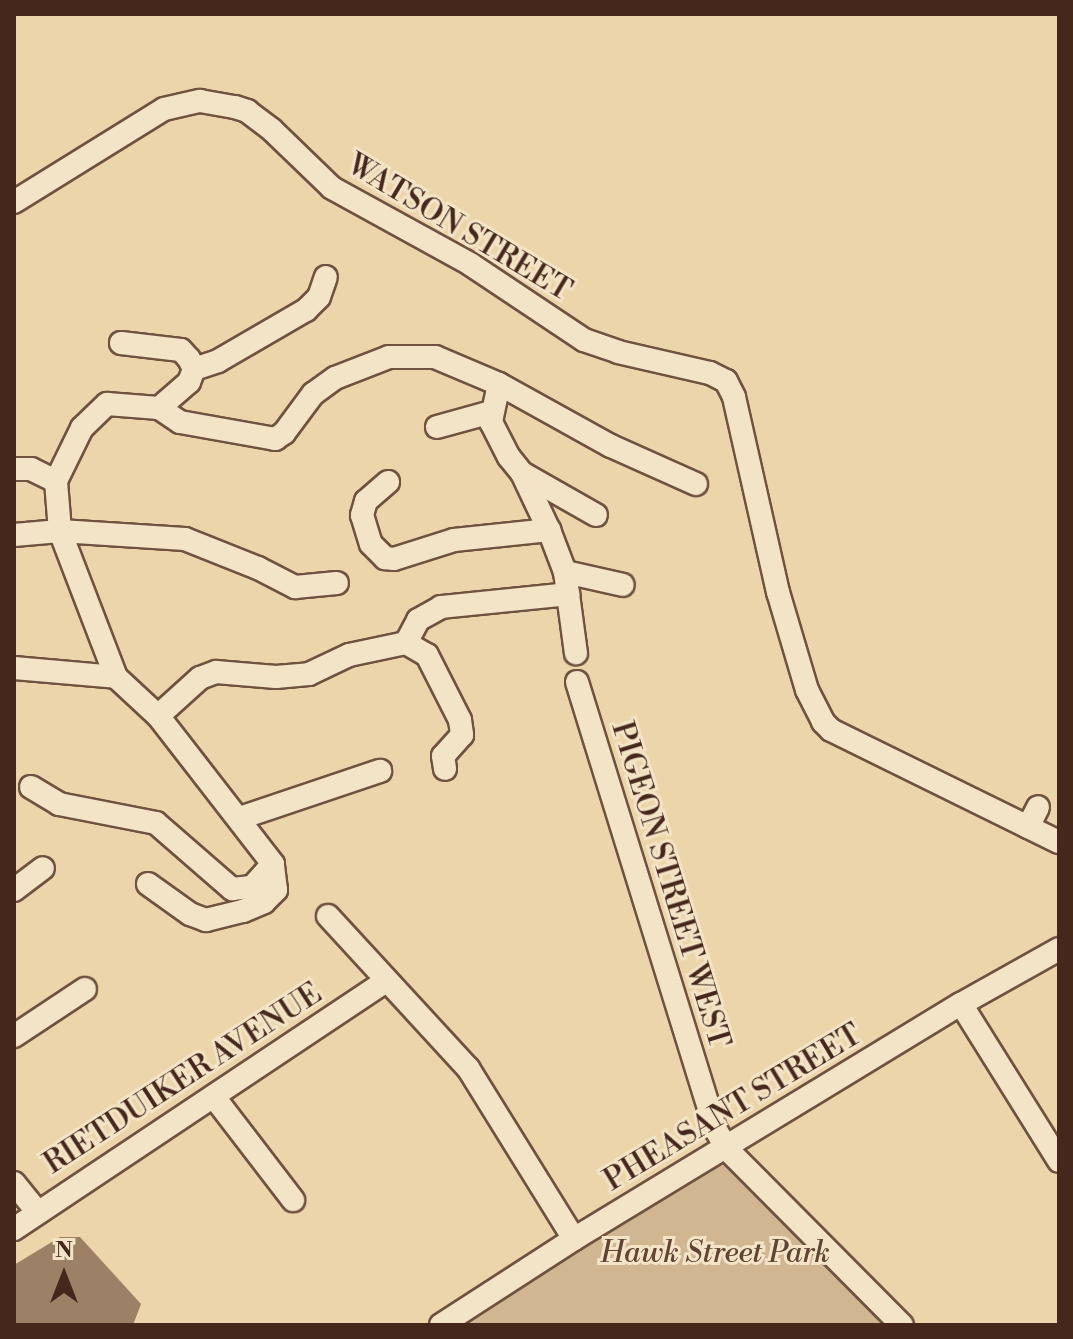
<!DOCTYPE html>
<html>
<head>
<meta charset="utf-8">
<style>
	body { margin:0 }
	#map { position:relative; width:1073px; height:1339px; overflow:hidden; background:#ecd5aa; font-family:"Libre Bodoni",serif }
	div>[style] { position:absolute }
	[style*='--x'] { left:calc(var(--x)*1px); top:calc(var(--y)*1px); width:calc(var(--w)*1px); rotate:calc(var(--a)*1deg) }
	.green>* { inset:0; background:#d0b792 }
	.building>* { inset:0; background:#9c8166 }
	.roads { filter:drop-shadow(2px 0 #6f5240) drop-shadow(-2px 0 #6f5240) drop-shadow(0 2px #6f5240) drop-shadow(0 -2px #6f5240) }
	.minor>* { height:22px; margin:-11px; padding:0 11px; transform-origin:11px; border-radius:11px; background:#f3e4c8 }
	span { translate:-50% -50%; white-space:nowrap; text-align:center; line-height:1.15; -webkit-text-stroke:6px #f3e4c8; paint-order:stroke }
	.street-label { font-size:30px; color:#45271c }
	.park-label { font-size:30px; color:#614434; font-style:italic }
	.frame { position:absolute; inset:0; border:16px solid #45271c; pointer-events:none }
	.north { position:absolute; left:24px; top:1235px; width:80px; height:80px; -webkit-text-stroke:6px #f3e4c8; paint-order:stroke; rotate:0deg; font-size:22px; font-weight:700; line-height:32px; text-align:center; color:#45271c }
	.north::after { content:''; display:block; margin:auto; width:28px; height:36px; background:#45271c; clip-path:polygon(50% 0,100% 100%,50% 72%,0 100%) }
</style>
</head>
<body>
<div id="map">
	<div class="green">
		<i style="clip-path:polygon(729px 1160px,883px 1325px,459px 1325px)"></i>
	</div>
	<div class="building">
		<i style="clip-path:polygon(60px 1237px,80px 1237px,141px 1304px,133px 1325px,14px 1325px,14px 1265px)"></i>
	</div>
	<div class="roads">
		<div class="minor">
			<i style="--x:14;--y:202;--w:176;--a:-31.8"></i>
			<i style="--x:164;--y:109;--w:37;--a:-13"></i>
			<i style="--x:200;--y:101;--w:36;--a:10"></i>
			<i style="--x:235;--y:107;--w:13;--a:18"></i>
			<i style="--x:247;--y:111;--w:31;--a:37"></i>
			<i style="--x:272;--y:130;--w:83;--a:44"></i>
			<i style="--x:332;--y:188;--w:158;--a:28.8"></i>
			<i style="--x:470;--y:264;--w:137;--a:33.7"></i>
			<i style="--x:584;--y:340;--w:36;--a:19"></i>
			<i style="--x:618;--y:352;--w:94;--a:12.9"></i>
			<i style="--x:710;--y:373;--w:18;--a:27"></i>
			<i style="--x:726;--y:381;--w:18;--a:63"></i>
			<i style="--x:734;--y:397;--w:200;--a:77.3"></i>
			<i style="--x:778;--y:592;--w:102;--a:73.5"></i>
			<i style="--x:807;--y:690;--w:36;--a:63"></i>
			<i style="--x:823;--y:722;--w:11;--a:45"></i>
			<i style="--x:831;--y:730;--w:254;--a:26.2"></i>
			<i style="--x:121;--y:343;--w:60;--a:6.7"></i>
			<i style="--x:181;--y:350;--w:12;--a:48"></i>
			<i style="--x:189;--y:359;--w:11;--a:63"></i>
			<i style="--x:194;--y:369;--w:14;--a:111"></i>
			<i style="--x:189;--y:382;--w:40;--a:139"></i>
			<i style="--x:194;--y:369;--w:25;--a:-18"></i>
			<i style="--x:218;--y:361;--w:102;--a:-30.1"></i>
			<i style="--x:306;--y:310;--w:18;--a:-45"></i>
			<i style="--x:319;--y:297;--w:21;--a:-71"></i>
			<i style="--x:499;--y:384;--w:39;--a:102"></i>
			<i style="--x:491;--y:422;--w:39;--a:63"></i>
			<i style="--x:509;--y:457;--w:21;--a:51"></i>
			<i style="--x:522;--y:473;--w:85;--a:29.6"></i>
			<i style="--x:437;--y:427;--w:56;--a:-15.5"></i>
			<i style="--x:14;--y:469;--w:17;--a:0"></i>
			<i style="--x:31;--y:469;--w:28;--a:26"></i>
			<i style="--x:522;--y:473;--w:63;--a:64.7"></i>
			<i style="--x:549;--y:530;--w:45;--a:69.1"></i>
			<i style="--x:565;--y:572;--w:82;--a:82.3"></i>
			<i style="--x:388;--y:482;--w:29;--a:139"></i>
			<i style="--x:366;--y:501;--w:15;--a:106"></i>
			<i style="--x:362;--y:515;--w:30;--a:73"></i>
			<i style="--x:371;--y:544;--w:20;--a:45"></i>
			<i style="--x:385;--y:558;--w:9;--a:6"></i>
			<i style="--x:394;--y:559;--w:63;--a:-17.6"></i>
			<i style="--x:454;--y:540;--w:96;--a:-6"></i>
			<i style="--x:14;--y:535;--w:46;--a:-5"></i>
			<i style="--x:60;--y:531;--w:125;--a:3.7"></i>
			<i style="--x:185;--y:539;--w:79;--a:21.7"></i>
			<i style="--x:258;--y:568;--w:42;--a:27.2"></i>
			<i style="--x:295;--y:587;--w:42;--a:-5.4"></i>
			<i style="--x:565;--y:572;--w:59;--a:12.6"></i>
			<i style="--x:406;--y:643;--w:24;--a:30"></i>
			<i style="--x:427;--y:655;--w:73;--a:63.1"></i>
			<i style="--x:460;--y:720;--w:15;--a:82"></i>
			<i style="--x:462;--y:735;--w:28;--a:132"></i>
			<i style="--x:443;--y:756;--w:13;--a:81"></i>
			<i style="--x:14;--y:668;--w:102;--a:5"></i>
			<i style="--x:577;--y:682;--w:469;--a:72.8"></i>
			<i style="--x:716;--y:1130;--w:22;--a:60"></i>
			<i style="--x:727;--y:1149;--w:248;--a:45.2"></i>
			<i style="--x:158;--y:716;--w:57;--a:-137.1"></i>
			<i style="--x:116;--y:677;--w:156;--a:-111"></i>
			<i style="--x:60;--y:531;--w:50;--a:-94.6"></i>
			<i style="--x:56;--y:481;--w:59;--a:-63.9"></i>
			<i style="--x:82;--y:428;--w:35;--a:-44"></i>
			<i style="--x:107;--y:404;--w:52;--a:4.4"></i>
			<i style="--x:159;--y:408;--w:25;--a:34"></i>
			<i style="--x:180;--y:422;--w:97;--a:10.1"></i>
			<i style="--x:275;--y:439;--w:11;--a:-34"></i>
			<i style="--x:284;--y:433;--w:49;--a:-53.4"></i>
			<i style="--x:313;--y:394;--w:27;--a:-36"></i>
			<i style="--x:335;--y:378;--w:58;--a:-21.3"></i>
			<i style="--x:389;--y:357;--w:46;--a:0"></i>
			<i style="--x:435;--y:357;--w:69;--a:22.9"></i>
			<i style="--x:499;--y:384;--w:128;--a:29"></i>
			<i style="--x:611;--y:446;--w:93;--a:24.1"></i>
			<i style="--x:31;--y:787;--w:33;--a:31"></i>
			<i style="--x:59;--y:804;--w:99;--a:11.1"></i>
			<i style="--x:156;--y:823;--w:101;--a:41"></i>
			<i style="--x:232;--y:889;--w:20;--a:-6"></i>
			<i style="--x:252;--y:887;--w:31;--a:-48"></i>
			<i style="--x:240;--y:818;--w:148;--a:-18.6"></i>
			<i style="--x:1028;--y:827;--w:22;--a:-63"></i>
			<i style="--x:148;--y:884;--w:52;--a:35.5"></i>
			<i style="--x:190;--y:914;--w:17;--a:21"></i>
			<i style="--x:206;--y:920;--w:38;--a:-14"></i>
			<i style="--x:243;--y:911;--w:23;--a:-23"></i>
			<i style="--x:264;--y:902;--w:17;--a:-45"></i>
			<i style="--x:276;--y:890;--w:26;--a:-97"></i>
			<i style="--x:273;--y:864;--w:187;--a:-127.8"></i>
			<i style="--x:158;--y:716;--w:57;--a:-42.1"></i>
			<i style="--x:200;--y:678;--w:17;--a:-21"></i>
			<i style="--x:216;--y:672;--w:60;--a:4.8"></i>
			<i style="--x:276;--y:677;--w:33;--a:-5"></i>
			<i style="--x:309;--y:674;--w:44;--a:-25.4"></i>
			<i style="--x:349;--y:655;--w:58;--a:-11.9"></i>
			<i style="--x:406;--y:643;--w:26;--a:-62"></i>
			<i style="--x:418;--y:620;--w:26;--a:-29"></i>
			<i style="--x:441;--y:607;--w:128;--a:-5.8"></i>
			<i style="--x:14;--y:890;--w:36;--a:-37"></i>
			<i style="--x:328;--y:916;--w:207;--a:47.4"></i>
			<i style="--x:468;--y:1068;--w:201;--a:58.2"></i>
			<i style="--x:961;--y:1004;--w:185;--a:58"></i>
			<i style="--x:14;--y:1036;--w:85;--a:-33.5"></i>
			<i style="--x:214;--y:1097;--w:130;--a:52.5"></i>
			<i style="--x:14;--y:1183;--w:36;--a:51"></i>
			<i style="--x:14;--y:1229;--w:446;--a:-33.7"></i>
			<i style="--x:441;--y:1325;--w:158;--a:-32.9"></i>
			<i style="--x:574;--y:1239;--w:453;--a:-31.3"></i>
			<i style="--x:961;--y:1004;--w:112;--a:-29.3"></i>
		</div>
	</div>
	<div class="street-label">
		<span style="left:459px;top:228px;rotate:31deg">WATSON STREET</span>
		<span style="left:670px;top:885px;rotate:73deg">PIGEON STREET WEST</span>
		<span style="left:183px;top:1079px;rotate:-33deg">RIETDUIKER AVENUE</span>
		<span style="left:733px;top:1108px;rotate:-31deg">PHEASANT STREET</span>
	</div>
	<div class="park-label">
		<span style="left:715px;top:1253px">Hawk Street Park</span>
	</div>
	<div class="frame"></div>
	<div class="north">N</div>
</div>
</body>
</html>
